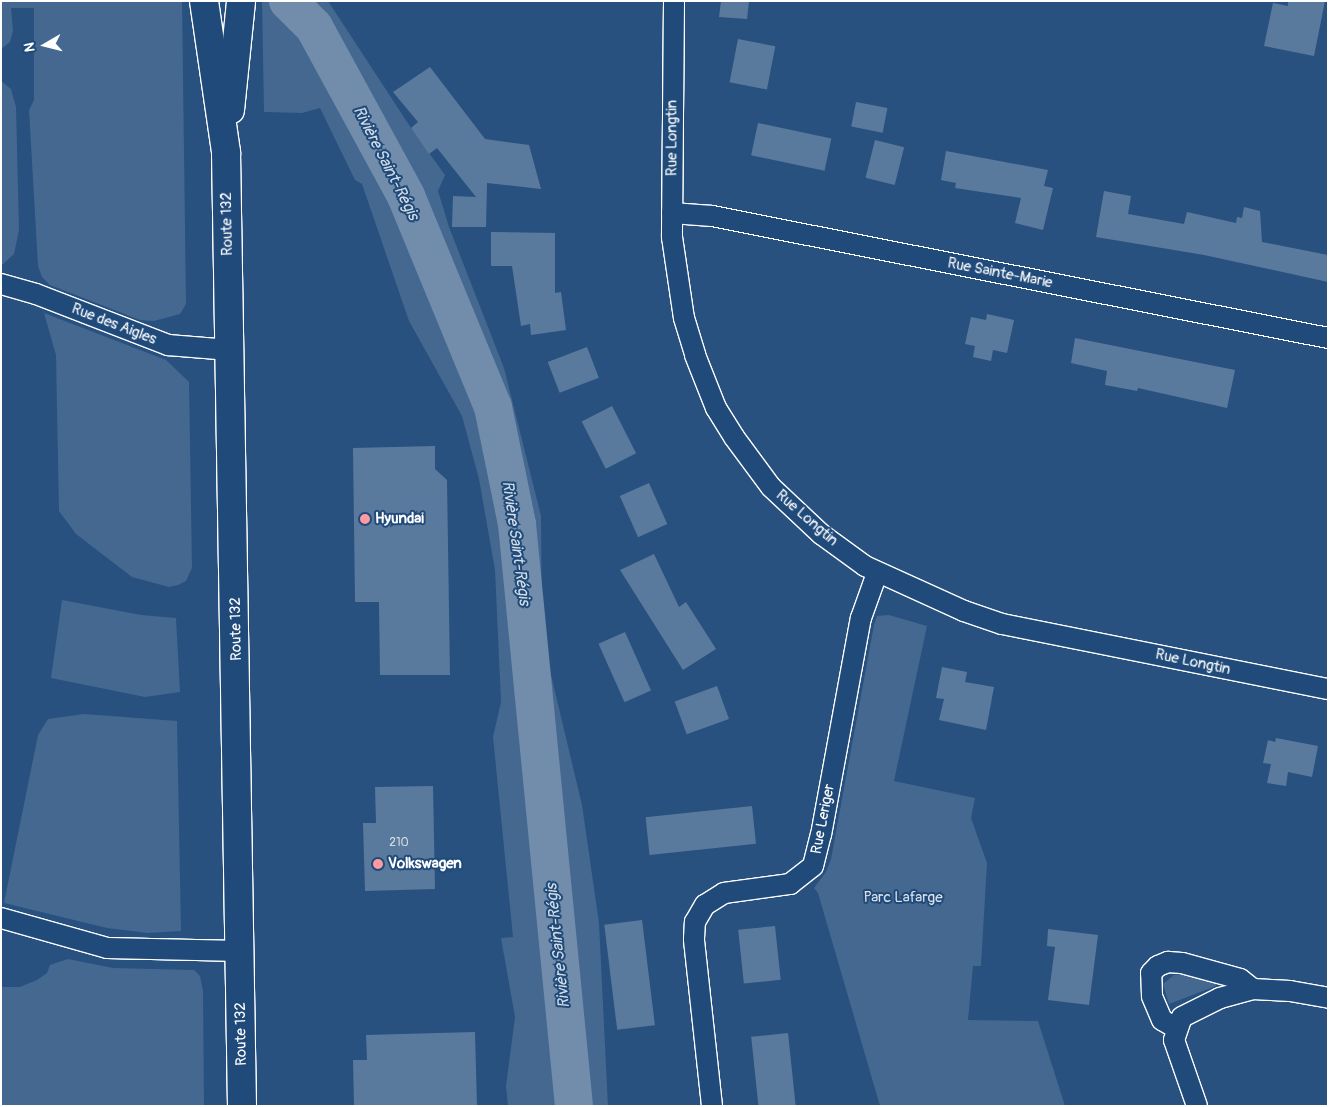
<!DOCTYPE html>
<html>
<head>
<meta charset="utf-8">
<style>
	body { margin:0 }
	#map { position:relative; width:1329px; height:1107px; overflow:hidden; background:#28517f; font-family:Pangolin,sans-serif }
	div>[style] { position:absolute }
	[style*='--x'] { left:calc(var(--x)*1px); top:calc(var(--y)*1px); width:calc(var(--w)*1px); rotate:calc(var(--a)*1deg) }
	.green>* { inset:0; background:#446890 }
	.river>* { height:38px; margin:-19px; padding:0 19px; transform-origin:19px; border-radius:19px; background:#718dab }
	.building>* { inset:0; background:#5a7a9d; transform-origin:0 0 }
	.roads { filter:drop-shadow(1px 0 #fff) drop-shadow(-1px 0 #fff) drop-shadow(0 1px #fff) drop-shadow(0 -1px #fff) }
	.street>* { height:20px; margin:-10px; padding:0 10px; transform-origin:10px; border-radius:10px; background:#1f4a7a }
	.highway>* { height:28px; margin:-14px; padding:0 14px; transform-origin:14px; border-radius:14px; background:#1f4a7a }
	.dots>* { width:14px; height:14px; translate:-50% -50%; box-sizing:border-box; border:2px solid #1f4a7a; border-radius:50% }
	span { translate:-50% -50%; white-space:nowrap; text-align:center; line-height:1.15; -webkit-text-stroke:4px #1f4a7a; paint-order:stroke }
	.number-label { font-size:12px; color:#d6dee6 }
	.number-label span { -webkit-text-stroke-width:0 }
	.street-label { font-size:15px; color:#fff }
	.poi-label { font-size:15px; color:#fff; font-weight:700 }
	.left { translate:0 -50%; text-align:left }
	.park-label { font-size:15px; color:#dae1e9 }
	.water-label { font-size:16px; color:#d4dde6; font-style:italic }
	.frame { position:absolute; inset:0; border:2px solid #fff; pointer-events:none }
	.north { position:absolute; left:20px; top:20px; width:50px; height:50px; -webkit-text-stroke:4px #1f4a7a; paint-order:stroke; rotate:262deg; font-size:14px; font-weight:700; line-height:20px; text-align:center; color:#fff }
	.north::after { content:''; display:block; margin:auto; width:18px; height:22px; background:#fff; clip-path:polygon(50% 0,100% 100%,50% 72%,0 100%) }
</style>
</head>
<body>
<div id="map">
	<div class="green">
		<i style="clip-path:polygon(1px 1px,182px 1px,186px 304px,180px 314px,154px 321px,140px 320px,50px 285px,42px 277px,38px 266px,29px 110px,34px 100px,34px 8px,11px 8px,13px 31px,10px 42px,1px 49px)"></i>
		<i style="clip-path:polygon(262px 1px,328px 1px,411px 128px,445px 175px,438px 191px,449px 227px,504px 368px,541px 516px,542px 637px,582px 805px,599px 923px,608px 1106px,508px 1106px,506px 1086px,515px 1017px,501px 938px,513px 937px,493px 737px,501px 702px,495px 570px,479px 479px,462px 416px,409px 321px,362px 184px,355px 180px,320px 108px,302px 113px,264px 112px)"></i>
		<i style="clip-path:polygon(1px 81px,11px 89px,16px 107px,19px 230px,14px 254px,1px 266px)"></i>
		<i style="clip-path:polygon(44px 313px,166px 360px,189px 382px,192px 568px,186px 581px,178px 585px,169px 587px,132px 577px,76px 534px,59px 511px,56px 355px)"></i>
		<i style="clip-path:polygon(62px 600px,141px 615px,176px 618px,180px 692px,145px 697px,51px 678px)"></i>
		<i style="clip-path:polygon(889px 615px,927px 626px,894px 781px,975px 798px,971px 818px,987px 863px,981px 966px,973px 966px,968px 1020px,1038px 1021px,1065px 1106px,880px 1106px,818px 893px,814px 888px,826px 872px,831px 859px,874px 625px,877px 616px)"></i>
		<i style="clip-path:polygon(84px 714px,177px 721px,181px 931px,148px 933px,107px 928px,4px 903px,38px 735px,48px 719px)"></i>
		<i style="clip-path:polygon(68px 959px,113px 968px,194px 970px,200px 976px,203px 991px,204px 1106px,1px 1106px,1px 987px,20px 987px,37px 980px,47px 973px,50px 965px)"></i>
		<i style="clip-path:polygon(1180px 974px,1217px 982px,1216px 986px,1169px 1004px,1163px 984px,1174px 975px)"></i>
	</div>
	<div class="river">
		<i style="--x:288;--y:1;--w:37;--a:45"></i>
		<i style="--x:314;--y:27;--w:192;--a:61.4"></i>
		<i style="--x:406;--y:196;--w:228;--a:67.6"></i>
		<i style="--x:493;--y:407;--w:119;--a:78.4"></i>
		<i style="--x:517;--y:524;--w:585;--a:84.41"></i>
	</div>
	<div class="building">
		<i style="clip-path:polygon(721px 1px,749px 1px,747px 19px,719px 17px)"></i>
		<i style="clip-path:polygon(1288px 1px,1325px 1px,1314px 56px,1264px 46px,1273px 3px,1288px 6px)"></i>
		<i style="left:738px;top:39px;width:38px;height:44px;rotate:11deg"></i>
		<i style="clip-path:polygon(430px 67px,485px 139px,529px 145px,541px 189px,487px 183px,486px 227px,452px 227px,453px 196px,476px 197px,437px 148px,429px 154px,411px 128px,418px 122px,393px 92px)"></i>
		<i style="left:856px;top:102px;width:32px;height:25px;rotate:11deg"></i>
		<i style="left:758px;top:123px;width:75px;height:33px;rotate:12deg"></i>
		<i style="left:875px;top:140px;width:30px;height:39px;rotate:14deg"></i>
		<i style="clip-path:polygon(946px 151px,1048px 170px,1044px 186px,1053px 188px,1043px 230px,1015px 223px,1021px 198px,955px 188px,956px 183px,941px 180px)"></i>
		<i style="clip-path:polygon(1104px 191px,1131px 196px,1128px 214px,1184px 224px,1187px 212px,1236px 223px,1237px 217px,1242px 218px,1244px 207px,1260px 211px,1262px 242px,1328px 255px,1328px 282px,1204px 255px,1096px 237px)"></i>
		<i style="clip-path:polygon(491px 232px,555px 233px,555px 293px,561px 292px,566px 330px,531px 335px,530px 324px,521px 326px,512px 266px,491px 266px)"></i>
		<i style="clip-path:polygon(987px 314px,1014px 320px,1007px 353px,993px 350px,991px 361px,973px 357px,975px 346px,965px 344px,971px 317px,986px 320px)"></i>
		<i style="clip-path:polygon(1075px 338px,1235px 370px,1227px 408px,1138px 388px,1137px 391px,1105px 385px,1107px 371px,1071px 363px)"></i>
		<i style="left:587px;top:347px;width:33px;height:42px;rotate:69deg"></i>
		<i style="left:612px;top:406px;width:53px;height:34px;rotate:63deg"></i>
		<i style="clip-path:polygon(435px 446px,435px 469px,447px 480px,450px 675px,380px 675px,379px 602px,355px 602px,353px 448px)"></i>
		<i style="left:649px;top:483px;width:45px;height:32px;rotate:66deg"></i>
		<i style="clip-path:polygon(654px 554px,679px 607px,686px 602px,716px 649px,683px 670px,620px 570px)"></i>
		<i style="left:625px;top:632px;width:64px;height:29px;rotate:66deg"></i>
		<i style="clip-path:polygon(942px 667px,967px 672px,965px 682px,994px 687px,986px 730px,939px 720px,944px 699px,936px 698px)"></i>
		<i style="left:717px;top:686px;width:35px;height:45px;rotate:70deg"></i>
		<i style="clip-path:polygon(1276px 738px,1318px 746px,1312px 777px,1288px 772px,1286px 786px,1267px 783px,1271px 764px,1263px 763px,1268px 740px,1275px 742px)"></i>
		<i style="clip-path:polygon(433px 786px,435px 889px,365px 891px,363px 823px,376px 823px,375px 787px)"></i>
		<i style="left:752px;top:806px;width:38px;height:107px;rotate:84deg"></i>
		<i style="left:642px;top:920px;width:106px;height:38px;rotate:83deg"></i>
		<i style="left:775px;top:926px;width:54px;height:37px;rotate:84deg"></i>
		<i style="clip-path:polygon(1048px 929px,1098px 935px,1089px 1005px,1048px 1000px,1055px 947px,1047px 946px)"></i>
		<i style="clip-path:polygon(475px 1032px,477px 1106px,354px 1106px,353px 1060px,367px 1060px,366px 1035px)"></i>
		<i style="left:788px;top:1033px;width:73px;height:37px;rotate:84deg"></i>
	</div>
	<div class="roads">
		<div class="street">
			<i style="--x:674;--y:1;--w:236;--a:90.5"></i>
			<i style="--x:672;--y:237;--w:82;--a:81.6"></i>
			<i style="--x:684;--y:318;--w:39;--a:73"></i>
			<i style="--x:695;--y:355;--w:57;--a:68.4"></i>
			<i style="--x:716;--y:408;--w:34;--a:58"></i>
			<i style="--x:734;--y:437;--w:62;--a:53.5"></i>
			<i style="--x:771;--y:487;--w:69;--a:43.2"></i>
			<i style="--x:821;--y:534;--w:54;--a:36"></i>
			<i style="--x:865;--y:566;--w:109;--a:24.4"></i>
			<i style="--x:964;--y:611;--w:40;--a:18.9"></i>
			<i style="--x:1002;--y:624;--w:332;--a:11.3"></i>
			<i style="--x:672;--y:213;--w:40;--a:4.3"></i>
			<i style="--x:712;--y:216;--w:628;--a:11.2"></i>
			<i style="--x:1;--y:284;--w:36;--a:16"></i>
			<i style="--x:36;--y:294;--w:142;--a:21.1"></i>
			<i style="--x:168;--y:345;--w:62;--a:4.6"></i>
			<i style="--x:1;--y:918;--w:110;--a:15.8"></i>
			<i style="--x:107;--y:948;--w:133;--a:1.3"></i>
			<i style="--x:1176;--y:1028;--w:16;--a:-150"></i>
			<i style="--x:1162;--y:1020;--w:26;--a:-113"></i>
			<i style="--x:1152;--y:996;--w:23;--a:-92"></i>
			<i style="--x:1151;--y:973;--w:10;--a:-45"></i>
			<i style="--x:1158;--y:966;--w:11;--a:-22"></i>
			<i style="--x:1168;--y:962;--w:14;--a:4"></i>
			<i style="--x:1182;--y:963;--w:60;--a:15.4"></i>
			<i style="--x:1240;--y:979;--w:16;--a:38"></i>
			<i style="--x:712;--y:1106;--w:168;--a:-96.2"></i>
			<i style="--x:694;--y:939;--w:17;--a:-87"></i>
			<i style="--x:695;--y:922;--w:20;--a:-60"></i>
			<i style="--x:705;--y:905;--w:22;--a:-32"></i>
			<i style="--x:724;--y:893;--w:67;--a:-7.8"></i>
			<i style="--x:790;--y:884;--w:29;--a:-38"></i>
			<i style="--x:813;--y:866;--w:32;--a:-76"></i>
			<i style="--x:821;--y:835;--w:221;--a:-79.6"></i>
			<i style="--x:861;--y:618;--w:48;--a:-70.4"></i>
			<i style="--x:1197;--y:1106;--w:70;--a:-109.2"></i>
			<i style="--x:1174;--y:1040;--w:24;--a:-71"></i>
			<i style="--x:1182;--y:1017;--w:42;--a:-26.6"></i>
			<i style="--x:1220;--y:998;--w:34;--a:-15"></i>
			<i style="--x:1253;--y:989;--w:37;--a:3"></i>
			<i style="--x:1290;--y:991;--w:39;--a:10"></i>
		</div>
		<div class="highway">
			<i style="--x:204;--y:1;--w:153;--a:81.7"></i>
			<i style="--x:226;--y:152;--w:954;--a:89.04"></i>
			<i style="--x:230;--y:110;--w:110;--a:-84.2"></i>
		</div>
	</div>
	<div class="dots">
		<i style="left:365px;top:519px;background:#ff9aa2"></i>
		<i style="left:378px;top:864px;background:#ff9aa2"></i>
	</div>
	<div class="number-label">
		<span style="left:399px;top:843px">210</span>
	</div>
	<div class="street-label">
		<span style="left:672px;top:138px;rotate:-90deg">Rue Longtin</span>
		<span style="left:227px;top:224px;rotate:-91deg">Route 132</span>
		<span style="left:1000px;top:273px;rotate:11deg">Rue Sainte-Marie</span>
		<span style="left:114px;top:324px;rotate:21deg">Rue des Aigles</span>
		<span style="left:807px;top:518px;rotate:41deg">Rue Longtin</span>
		<span style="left:236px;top:629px;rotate:-91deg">Route 132</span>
		<span style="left:1193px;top:662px;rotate:12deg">Rue Longtin</span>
		<span style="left:823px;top:819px;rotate:-79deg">Rue Leriger</span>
		<span style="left:241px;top:1034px;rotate:-91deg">Route 132</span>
	</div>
	<div class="poi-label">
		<span class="left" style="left:375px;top:519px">Hyundai</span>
		<span class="left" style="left:388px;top:864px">Volkswagen</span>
	</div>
	<div class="park-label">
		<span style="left:903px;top:898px">Parc Lafarge</span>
	</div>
	<div class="water-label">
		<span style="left:386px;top:163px;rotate:63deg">Rivière Saint-Régis</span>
		<span style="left:516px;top:543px;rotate:82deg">Rivière Saint-Régis</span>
		<span style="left:558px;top:946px;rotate:-96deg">Rivière Saint-Régis</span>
	</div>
	<div class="frame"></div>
	<div class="north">N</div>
</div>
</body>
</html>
